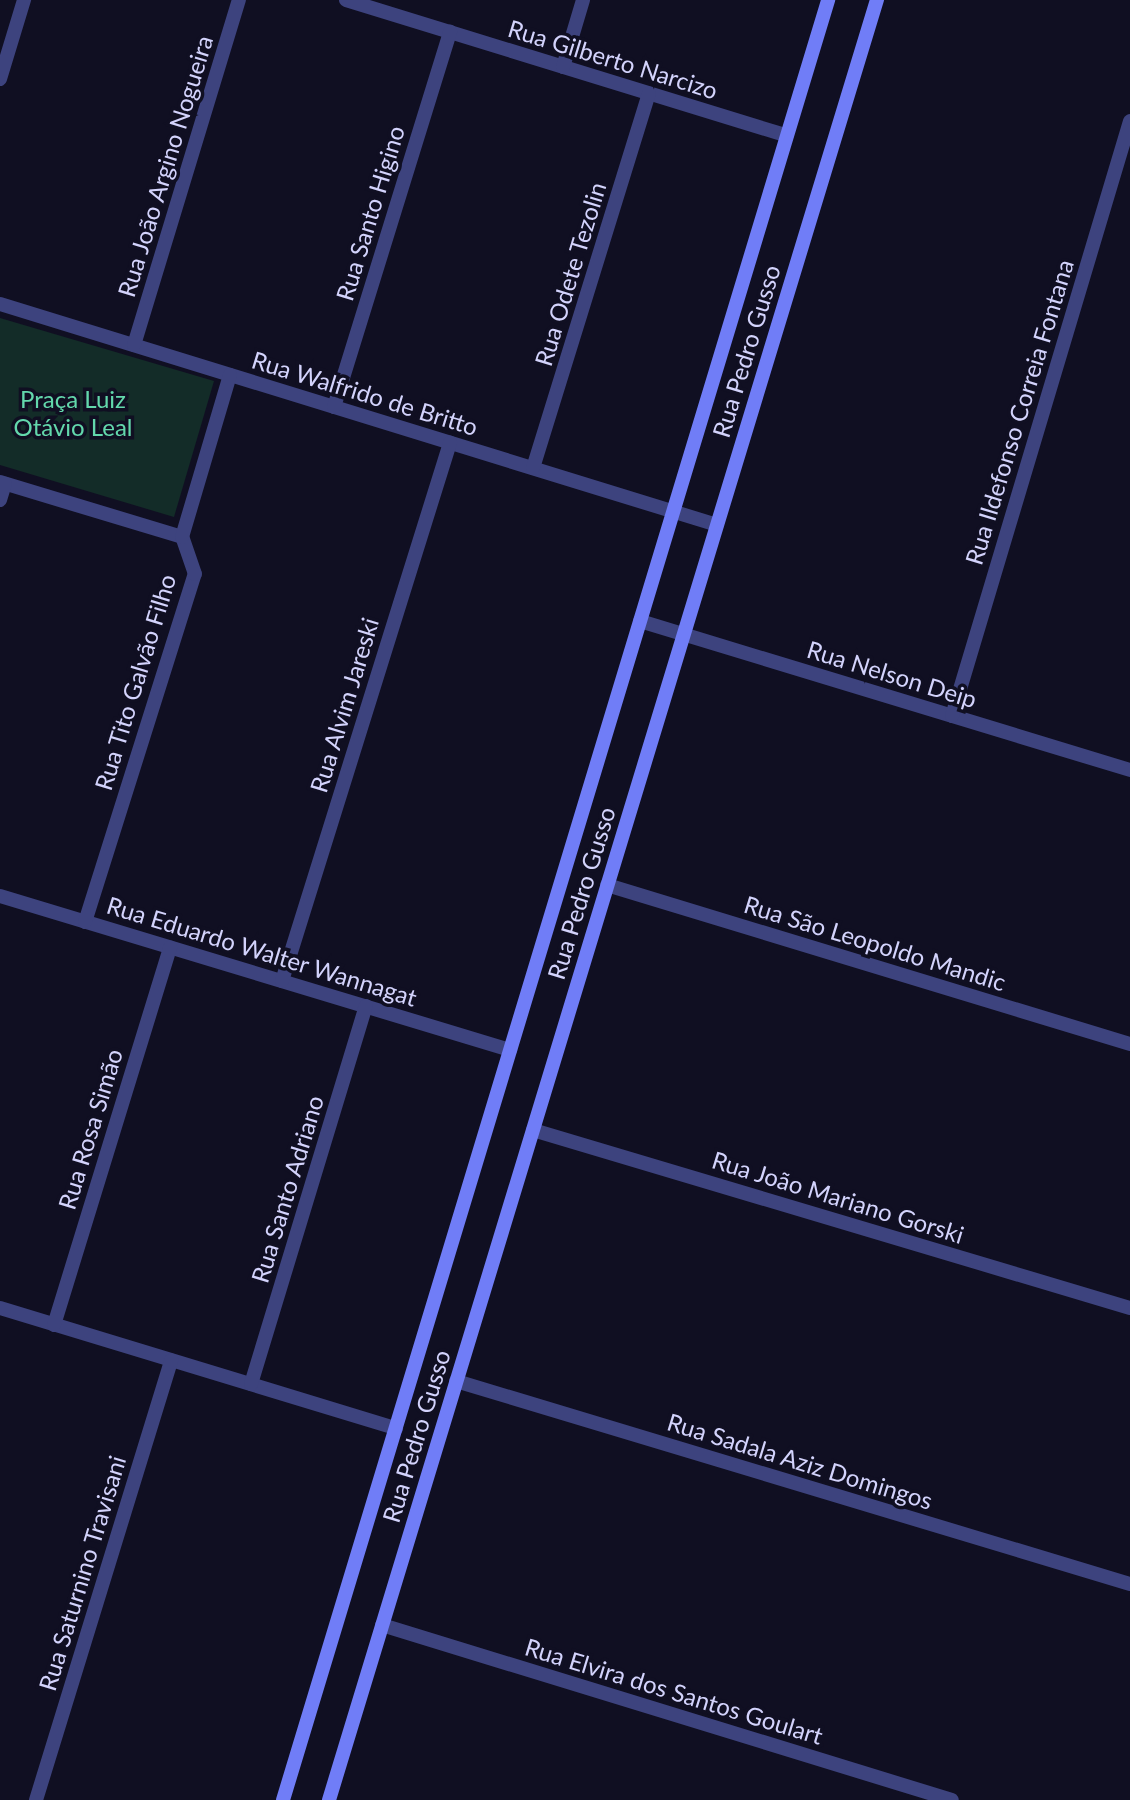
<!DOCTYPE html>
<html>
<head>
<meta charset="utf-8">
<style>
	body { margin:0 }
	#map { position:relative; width:1130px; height:1800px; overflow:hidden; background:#100f22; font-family:Lato,sans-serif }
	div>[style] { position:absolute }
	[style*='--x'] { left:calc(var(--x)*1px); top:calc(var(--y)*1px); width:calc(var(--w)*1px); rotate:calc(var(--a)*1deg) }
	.green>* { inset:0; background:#132c28 }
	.minor>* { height:14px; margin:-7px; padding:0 7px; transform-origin:7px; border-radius:7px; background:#3d437e }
	.secondary>* { height:14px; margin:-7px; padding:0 7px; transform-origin:7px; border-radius:7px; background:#707df7 }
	span { translate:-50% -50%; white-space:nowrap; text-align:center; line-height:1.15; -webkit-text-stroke:7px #100f22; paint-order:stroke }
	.street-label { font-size:24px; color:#d3d3fc }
	.park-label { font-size:24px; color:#63d8ac }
</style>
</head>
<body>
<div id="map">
	<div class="green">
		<i style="clip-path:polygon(0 318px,214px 381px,174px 517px,0 465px)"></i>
	</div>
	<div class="minor">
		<i style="--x:346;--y:0;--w:461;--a:17.1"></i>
		<i style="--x:563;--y:67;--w:70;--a:-73.4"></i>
		<i style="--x:0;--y:79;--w:83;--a:-73.1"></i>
		<i style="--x:0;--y:304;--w:750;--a:17.13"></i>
		<i style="--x:134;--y:345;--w:361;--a:-73.1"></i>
		<i style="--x:334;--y:407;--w:393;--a:-72.8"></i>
		<i style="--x:533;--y:468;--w:392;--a:-72.8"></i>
		<i style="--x:0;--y:482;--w:190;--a:16.8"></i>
		<i style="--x:0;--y:500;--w:17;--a:-73"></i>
		<i style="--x:640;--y:621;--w:512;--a:16.91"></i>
		<i style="--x:952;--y:716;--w:621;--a:-73.34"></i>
		<i style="--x:607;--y:885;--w:547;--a:16.91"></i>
		<i style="--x:0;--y:896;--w:533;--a:16.8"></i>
		<i style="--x:85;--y:922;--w:365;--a:-72.5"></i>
		<i style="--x:195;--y:574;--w:39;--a:-109"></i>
		<i style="--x:182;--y:537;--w:169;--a:-73.5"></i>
		<i style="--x:282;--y:981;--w:564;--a:-72.66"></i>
		<i style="--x:533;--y:1130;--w:623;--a:16.6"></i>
		<i style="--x:0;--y:1308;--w:414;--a:16.9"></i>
		<i style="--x:54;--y:1325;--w:395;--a:-72.9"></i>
		<i style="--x:456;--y:1381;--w:704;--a:16.76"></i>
		<i style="--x:251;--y:1384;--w:395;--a:-73.1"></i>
		<i style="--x:382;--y:1625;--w:596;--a:17.07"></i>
		<i style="--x:36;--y:1800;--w:460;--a:-72.9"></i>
	</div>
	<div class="secondary">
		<i style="--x:283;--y:1800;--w:1881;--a:-73.15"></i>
		<i style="--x:329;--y:1800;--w:1882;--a:-73.07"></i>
	</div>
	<div class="street-label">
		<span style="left:613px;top:59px;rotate:17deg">Rua Gilberto Narcizo</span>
		<span style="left:165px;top:166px;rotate:-73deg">Rua João Argino Nogueira</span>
		<span style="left:370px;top:213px;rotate:-73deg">Rua Santo Higino</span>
		<span style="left:570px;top:274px;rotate:-73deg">Rua Odete Tezolin</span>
		<span style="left:746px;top:351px;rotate:-73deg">Rua Pedro Gusso</span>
		<span style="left:365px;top:393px;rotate:17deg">Rua Walfrido de Britto</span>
		<span style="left:1019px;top:412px;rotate:-73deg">Rua Ildefonso Correia Fontana</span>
		<span style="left:892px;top:674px;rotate:17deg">Rua Nelson Deip</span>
		<span style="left:135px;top:682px;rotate:-73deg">Rua Tito Galvão Filho</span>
		<span style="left:344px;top:705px;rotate:-73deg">Rua Alvim Jareski</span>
		<span style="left:581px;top:893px;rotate:-73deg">Rua Pedro Gusso</span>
		<span style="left:875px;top:943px;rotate:17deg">Rua São Leopoldo Mandic</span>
		<span style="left:262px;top:951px;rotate:17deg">Rua Eduardo Walter Wannagat</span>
		<span style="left:90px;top:1129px;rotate:-73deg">Rua Rosa Simão</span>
		<span style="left:287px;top:1189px;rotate:-73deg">Rua Santo Adriano</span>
		<span style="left:838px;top:1197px;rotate:17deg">Rua João Mariano Gorski</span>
		<span style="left:416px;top:1436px;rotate:-73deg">Rua Pedro Gusso</span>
		<span style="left:800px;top:1461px;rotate:17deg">Rua Sadala Aziz Domingos</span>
		<span style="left:82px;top:1573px;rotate:-73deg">Rua Saturnino Travisani</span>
		<span style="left:674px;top:1691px;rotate:17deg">Rua Elvira dos Santos Goulart</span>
	</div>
	<div class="park-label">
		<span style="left:73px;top:413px">Praça Luiz<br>Otávio Leal</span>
	</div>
</div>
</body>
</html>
